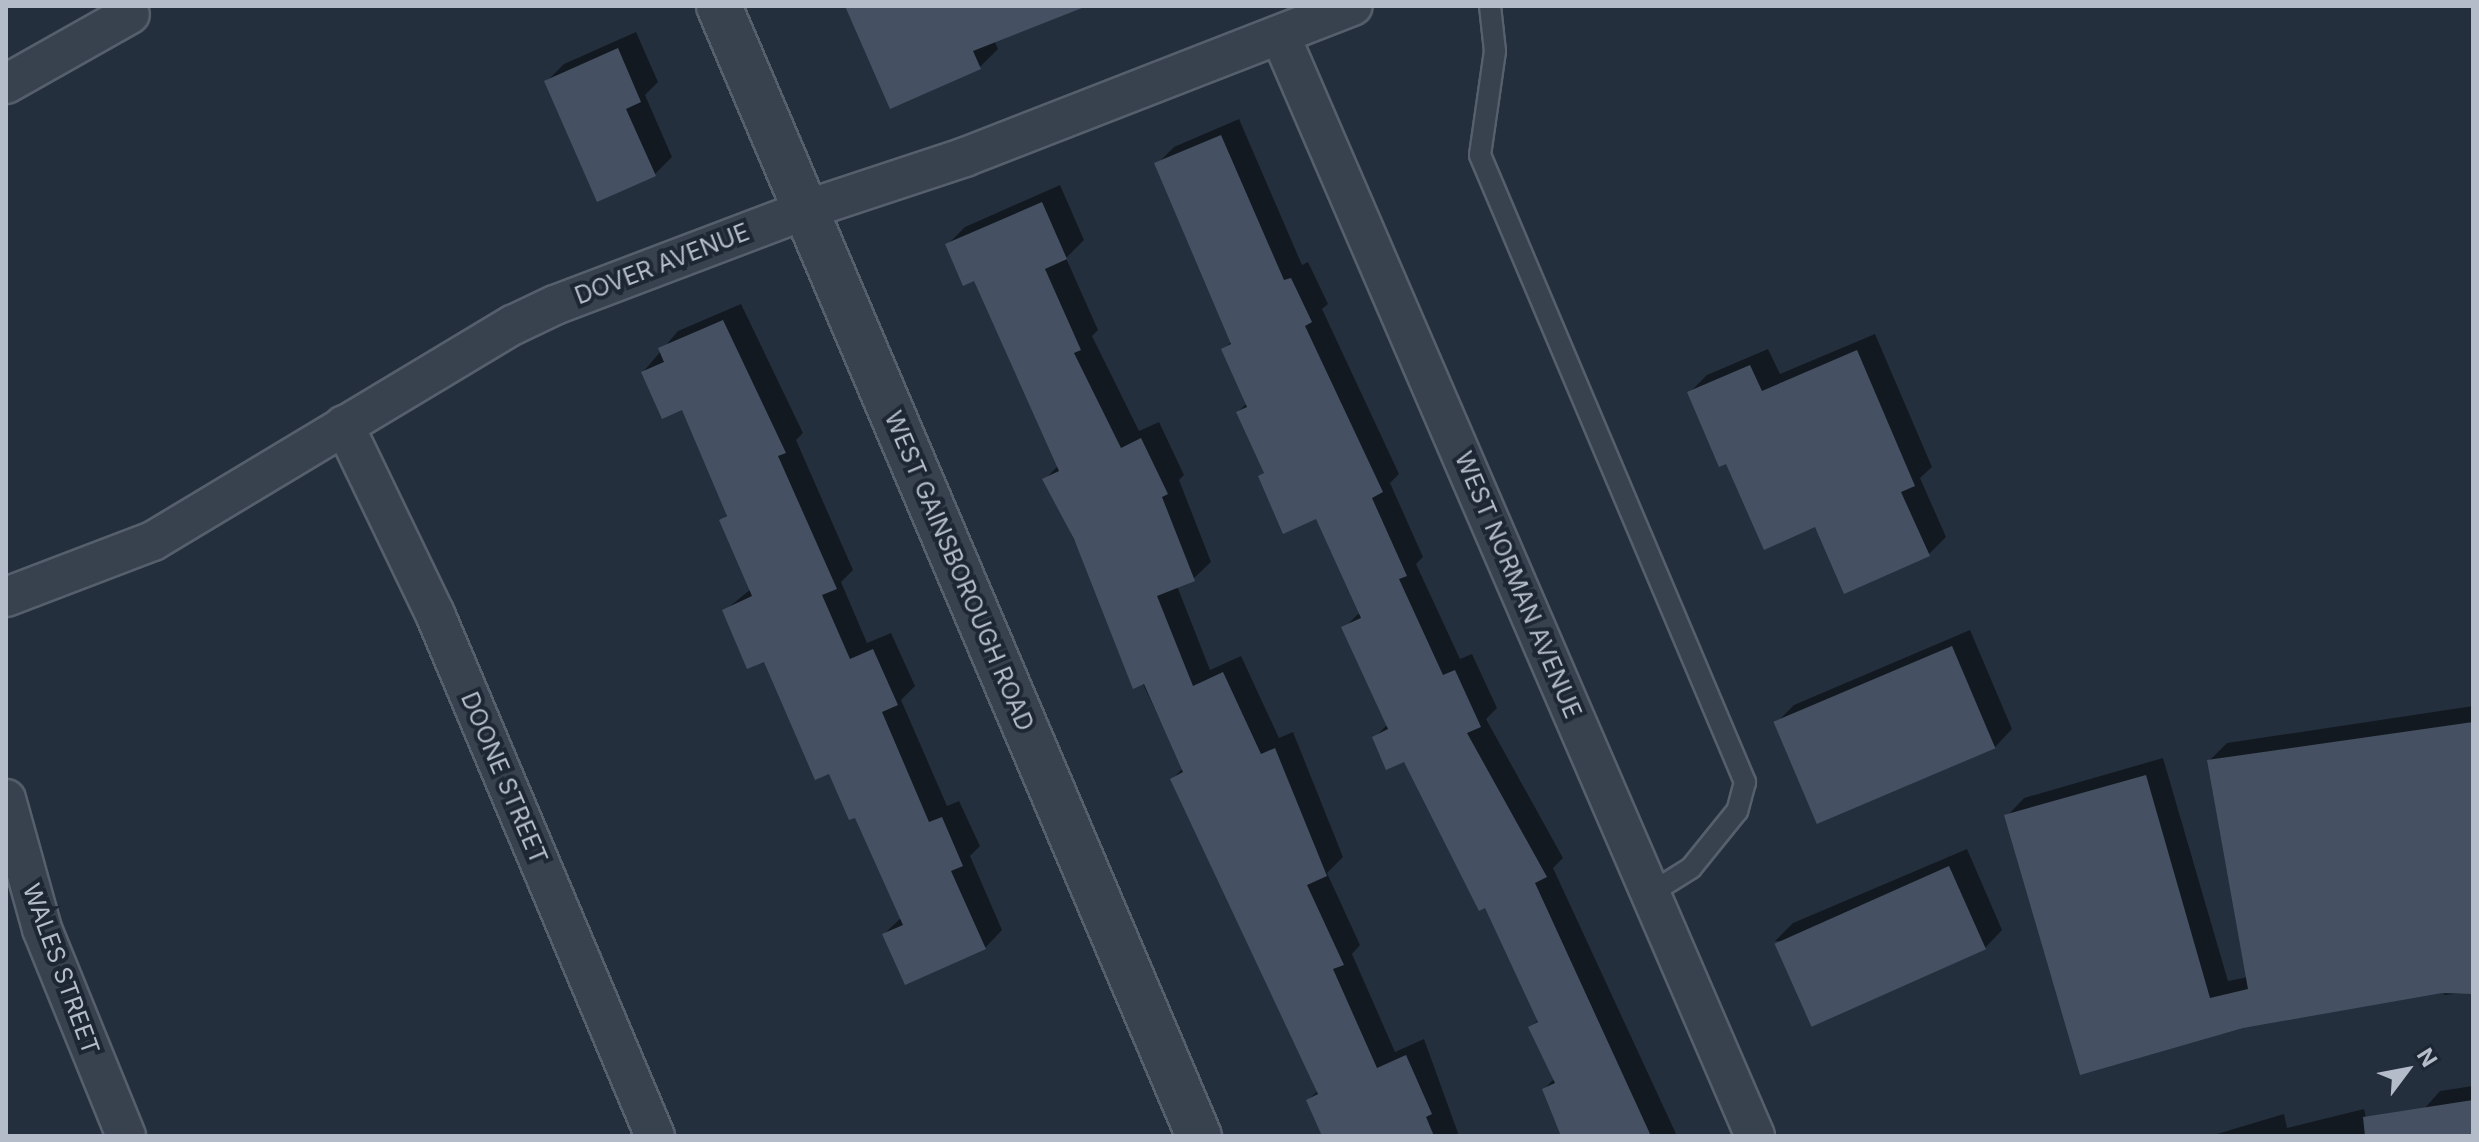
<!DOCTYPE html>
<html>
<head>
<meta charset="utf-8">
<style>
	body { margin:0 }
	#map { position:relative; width:2479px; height:1142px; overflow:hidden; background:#242f3e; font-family:Inter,sans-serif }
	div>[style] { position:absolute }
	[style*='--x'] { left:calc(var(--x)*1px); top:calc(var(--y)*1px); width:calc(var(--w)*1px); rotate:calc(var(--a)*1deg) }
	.shadow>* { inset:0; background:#0007 }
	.building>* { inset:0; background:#455162; transform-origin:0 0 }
	.roads { filter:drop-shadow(2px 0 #565f6c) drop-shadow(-2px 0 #565f6c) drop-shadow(0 2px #565f6c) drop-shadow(0 -2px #565f6c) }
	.service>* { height:20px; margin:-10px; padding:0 10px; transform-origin:10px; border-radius:10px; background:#38414e }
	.minor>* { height:38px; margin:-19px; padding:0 19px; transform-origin:19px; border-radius:19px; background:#38414e }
	.tertiary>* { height:44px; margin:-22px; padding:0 22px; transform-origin:22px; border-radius:22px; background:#38414e }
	span { translate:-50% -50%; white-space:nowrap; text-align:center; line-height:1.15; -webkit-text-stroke:8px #1d2633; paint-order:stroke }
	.street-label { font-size:24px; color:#b4bcc9 }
	.frame { position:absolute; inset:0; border:8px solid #b4bcc9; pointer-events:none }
	.north { position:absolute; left:2367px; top:1030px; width:80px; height:80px; -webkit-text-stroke:6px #1d2633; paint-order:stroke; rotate:58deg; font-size:22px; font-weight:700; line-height:32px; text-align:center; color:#b4bcc9 }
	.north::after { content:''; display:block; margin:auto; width:28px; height:36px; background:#b4bcc9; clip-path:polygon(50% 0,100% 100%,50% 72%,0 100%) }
</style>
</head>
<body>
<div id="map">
	<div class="shadow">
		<i style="clip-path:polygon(847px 6px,1077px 6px,994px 40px,998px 49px,980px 67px)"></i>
		<i style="clip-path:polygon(636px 32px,658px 82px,645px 95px,672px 157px,655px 174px,546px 82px,564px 64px)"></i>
		<i style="clip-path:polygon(1239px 119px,1302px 265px,1308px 262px,1328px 304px,1322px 309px,1399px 474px,1390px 483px,1423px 557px,1416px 564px,1460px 659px,1472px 654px,1497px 708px,1486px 719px,1563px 858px,1553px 868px,1677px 1136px,1563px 1136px,1544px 1089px,1555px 1078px,1531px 1027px,1539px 1019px,1486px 906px,1405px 759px,1374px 738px,1388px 724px,1344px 628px,1360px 612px,1317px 516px,1260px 477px,1265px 471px,1238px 412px,1247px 403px,1223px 350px,1232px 341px,1157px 164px,1174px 147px)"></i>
		<i style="clip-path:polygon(1060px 185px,1084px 240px,1066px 258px,1098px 330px,1092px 336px,1139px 431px,1159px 422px,1184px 475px,1179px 480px,1211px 562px,1193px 579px,1177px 586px,1210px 670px,1241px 656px,1279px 738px,1293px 732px,1343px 857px,1327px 873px,1360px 945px,1352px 954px,1395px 1052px,1424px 1039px,1459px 1136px,1325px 1136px,1308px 1100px,1319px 1090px,1172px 779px,1183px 768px,1045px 479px,1058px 466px,975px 278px,947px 245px,965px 227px)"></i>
		<i style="clip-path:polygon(741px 304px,803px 433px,796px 440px,853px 570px,841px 582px,867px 643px,891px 633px,915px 686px,901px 700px,947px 806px,959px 801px,980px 846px,970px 856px,1002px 930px,985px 948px,884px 934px,902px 917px,856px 815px,765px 659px,724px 611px,751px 589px,721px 520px,728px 514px,683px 408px,643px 372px,678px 331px)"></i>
		<i style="clip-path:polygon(1875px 334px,1932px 467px,1920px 478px,1946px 537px,1928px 555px,1816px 525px,1728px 461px,1689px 393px,1707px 375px,1768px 349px,1780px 374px)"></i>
		<i style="clip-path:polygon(1970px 630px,2012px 729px,1995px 747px,1776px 723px,1794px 705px)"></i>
		<i style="clip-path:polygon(2473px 706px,2473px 992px,2444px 995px,2444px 991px,2242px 1026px,2081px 1072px,2007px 816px,2024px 798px,2163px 758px,2228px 981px,2248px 977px,2209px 761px,2227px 743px)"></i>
		<i style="clip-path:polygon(1967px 849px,2002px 930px,1985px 948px,1775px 941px,1793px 923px)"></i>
		<i style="clip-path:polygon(2473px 1086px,2473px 1136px,2400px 1136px,2440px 1091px)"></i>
		<i style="clip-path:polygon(2364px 1109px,2370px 1136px,2210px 1136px,2284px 1114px,2287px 1128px)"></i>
	</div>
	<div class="building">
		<i style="clip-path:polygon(845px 6px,1081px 6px,1082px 8px,973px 51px,981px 69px,890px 109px)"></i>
		<i style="clip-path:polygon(618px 48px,641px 102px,626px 109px,656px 176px,597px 202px,544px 81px)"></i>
		<i style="clip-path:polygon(1221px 135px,1284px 280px,1291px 278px,1312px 322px,1305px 326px,1383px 492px,1372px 498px,1407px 576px,1399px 579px,1443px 675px,1455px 670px,1481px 727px,1467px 733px,1547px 877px,1535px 883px,1651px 1136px,1561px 1136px,1542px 1089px,1555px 1083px,1528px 1027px,1538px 1022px,1485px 908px,1479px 911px,1404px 762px,1386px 770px,1372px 737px,1388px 729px,1341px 627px,1361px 618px,1316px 519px,1283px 534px,1258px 476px,1264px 473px,1236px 412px,1247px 407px,1221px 349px,1231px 344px,1154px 163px)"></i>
		<i style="clip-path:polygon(1042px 202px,1067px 259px,1045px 269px,1081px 350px,1074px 353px,1121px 448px,1141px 438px,1168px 494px,1162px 497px,1195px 581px,1157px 596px,1193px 686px,1223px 672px,1261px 754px,1275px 748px,1327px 876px,1307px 885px,1344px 965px,1333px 969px,1377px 1068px,1406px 1055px,1432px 1114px,1426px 1117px,1434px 1136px,1322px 1136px,1306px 1100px,1318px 1094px,1170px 779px,1183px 772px,1144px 684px,1133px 689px,1074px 539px,1042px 479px,1059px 471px,974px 281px,963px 286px,945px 244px)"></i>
		<i style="clip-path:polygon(723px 320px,786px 453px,778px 456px,837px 589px,822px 595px,850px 659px,873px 649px,898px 705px,882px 712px,929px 822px,942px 817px,963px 866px,951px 871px,986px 949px,905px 985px,882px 934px,903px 925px,855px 818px,849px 820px,829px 774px,815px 780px,764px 662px,747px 669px,722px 610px,752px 596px,719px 520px,727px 516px,682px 410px,662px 419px,641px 372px,664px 362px,658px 348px)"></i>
		<i style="clip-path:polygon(1857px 350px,1915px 486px,1901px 492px,1930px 556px,1844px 594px,1815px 527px,1764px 550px,1726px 464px,1719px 467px,1687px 392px,1750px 365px,1762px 391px)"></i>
		<i style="left:1952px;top:646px;width:111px;height:194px;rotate:67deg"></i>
		<i style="clip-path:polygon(2473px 722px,2473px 994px,2442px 993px,2243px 1028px,2080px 1075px,2004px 815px,2146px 775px,2210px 998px,2248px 989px,2207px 760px)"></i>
		<i style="left:1949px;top:866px;width:91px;height:191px;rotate:66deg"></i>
		<i style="clip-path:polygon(2473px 1100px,2473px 1136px,2365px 1136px,2363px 1117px)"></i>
	</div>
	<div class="roads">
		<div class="service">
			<i style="--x:1490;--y:6;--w:45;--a:83.7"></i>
			<i style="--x:1495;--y:51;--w:105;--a:98.2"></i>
			<i style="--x:1480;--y:155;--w:681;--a:67.09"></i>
			<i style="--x:1745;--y:782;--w:30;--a:105"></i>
			<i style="--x:1737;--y:811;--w:73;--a:128.9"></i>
			<i style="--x:1691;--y:868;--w:47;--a:148"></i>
		</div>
		<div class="minor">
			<i style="--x:1280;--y:35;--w:1199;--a:66.66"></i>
			<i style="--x:6;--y:84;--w:142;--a:-29.4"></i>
			<i style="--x:344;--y:425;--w:210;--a:64.3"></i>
			<i style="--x:435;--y:614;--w:566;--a:67.15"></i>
			<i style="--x:6;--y:597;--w:157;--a:-20.9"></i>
			<i style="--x:153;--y:541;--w:420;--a:-31"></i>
			<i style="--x:513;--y:325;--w:47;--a:-25.5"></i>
			<i style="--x:555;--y:305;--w:267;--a:-20.8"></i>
			<i style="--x:805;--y:210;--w:169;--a:-18.3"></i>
			<i style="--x:965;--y:157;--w:416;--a:-21.3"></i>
			<i style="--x:6;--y:799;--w:135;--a:74.5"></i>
			<i style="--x:42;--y:929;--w:223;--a:67.9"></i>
		</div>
		<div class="tertiary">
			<i style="--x:719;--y:6;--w:1228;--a:66.99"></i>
		</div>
	</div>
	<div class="street-label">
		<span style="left:662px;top:264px;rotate:-21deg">DOVER AVENUE</span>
		<span style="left:959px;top:571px;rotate:67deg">WEST GAINSBOROUGH ROAD</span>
		<span style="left:1518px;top:585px;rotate:67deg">WEST NORMAN AVENUE</span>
		<span style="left:504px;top:778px;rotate:67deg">DOONE STREET</span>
		<span style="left:61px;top:969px;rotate:70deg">WALES STREET</span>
	</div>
	<div class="frame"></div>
	<div class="north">N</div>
</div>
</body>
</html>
